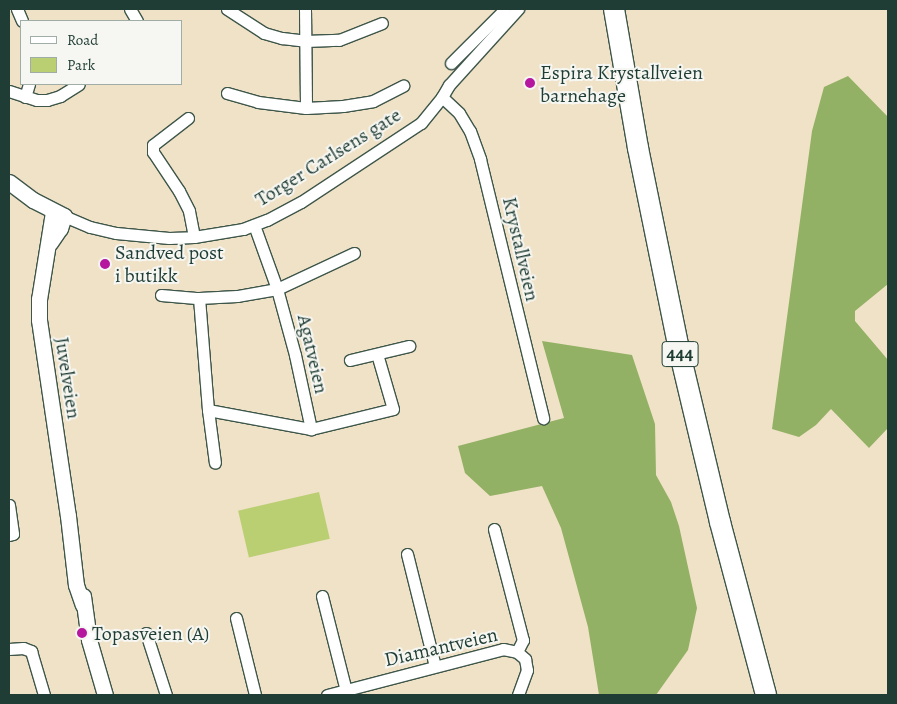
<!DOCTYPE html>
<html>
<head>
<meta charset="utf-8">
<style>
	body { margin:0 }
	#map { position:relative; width:897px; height:704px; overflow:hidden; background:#f0e2c7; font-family:Alegreya,serif }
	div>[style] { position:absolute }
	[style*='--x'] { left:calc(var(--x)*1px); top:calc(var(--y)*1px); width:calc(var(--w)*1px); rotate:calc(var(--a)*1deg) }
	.green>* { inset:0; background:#bace72; transform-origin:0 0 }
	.forest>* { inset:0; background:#93b164 }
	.roads { filter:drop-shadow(1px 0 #3e564a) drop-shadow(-1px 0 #3e564a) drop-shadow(0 1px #3e564a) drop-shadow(0 -1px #3e564a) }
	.street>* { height:11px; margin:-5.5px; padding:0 5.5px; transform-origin:5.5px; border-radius:5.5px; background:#fff }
	.secondary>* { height:15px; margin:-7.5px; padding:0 7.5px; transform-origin:7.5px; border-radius:7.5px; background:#fff }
	.highway>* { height:20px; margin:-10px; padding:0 10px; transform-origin:10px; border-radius:10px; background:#fff }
	.dots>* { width:14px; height:14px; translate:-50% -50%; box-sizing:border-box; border:2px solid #f6f6f2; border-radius:50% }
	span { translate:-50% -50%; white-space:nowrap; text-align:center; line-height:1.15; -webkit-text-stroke:4px #f6f6f2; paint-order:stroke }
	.shield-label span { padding:1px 4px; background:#f6f6f2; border:1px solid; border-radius:4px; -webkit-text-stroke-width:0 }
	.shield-label { font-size:19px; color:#1f3d34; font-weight:700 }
	.poi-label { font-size:20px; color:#1f3d34 }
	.left { translate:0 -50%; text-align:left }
	.street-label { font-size:20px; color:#1f3d34 }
	.frame { position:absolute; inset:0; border:10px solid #1f3d34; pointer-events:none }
	.legend { position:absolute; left:20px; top:20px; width:162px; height:65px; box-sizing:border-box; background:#f6f6f2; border:1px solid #a0aca6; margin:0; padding:6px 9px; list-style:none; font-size:15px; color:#1f3d34 }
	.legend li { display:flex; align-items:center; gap:10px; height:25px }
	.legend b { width:25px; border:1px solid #a0aca6 }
</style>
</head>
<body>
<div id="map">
	<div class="green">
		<i style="left:319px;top:492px;width:48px;height:83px;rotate:77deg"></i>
	</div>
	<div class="forest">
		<i style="clip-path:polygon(848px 76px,888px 117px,888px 284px,855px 311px,855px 321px,888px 360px,888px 428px,869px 448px,831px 409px,816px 425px,799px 437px,772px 429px,812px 131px,824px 87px)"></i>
		<i style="clip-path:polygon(542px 341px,632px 355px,655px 424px,656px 475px,671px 502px,679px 526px,697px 608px,688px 650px,656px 695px,599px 695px,588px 627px,561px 528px,542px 486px,490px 496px,465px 473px,458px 446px,564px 418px)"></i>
	</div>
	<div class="roads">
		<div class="street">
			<i style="--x:17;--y:9;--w:13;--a:67"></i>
			<i style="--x:130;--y:9;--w:14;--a:60"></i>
			<i style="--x:227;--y:9;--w:44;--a:33"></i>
			<i style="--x:264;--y:33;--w:19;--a:16"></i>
			<i style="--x:282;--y:38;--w:23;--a:7"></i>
			<i style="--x:305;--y:41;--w:34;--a:-2"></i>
			<i style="--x:339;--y:40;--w:46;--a:-21.6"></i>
			<i style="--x:305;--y:9;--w:99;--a:89.4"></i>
			<i style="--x:451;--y:63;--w:76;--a:-45"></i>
			<i style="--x:9;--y:91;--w:29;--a:18"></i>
			<i style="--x:37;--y:100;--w:10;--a:0"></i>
			<i style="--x:47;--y:100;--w:14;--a:-17"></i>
			<i style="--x:60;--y:96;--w:22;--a:-32"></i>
			<i style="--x:227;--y:93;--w:32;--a:16"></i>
			<i style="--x:258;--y:102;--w:48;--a:7.1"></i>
			<i style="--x:306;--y:108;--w:37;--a:-3"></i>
			<i style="--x:343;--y:106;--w:30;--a:-9"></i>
			<i style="--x:373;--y:101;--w:34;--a:-27"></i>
			<i style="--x:25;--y:97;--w:14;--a:-73"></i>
			<i style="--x:442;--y:97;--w:23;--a:43"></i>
			<i style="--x:459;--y:113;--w:21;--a:59"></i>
			<i style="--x:470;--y:131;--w:30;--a:70"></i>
			<i style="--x:480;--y:159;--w:267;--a:76.3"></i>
			<i style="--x:188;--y:118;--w:44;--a:142.4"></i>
			<i style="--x:153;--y:145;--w:7;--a:90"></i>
			<i style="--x:153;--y:152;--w:47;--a:56.3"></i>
			<i style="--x:179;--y:191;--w:22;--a:63"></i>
			<i style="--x:189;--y:211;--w:26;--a:79"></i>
			<i style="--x:64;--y:216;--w:28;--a:23"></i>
			<i style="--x:90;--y:227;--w:27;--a:13"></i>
			<i style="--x:116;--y:233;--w:53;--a:5.4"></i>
			<i style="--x:169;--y:238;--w:25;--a:-2"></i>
			<i style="--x:194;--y:237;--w:50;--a:-9.3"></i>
			<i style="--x:243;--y:229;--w:26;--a:-21"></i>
			<i style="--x:267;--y:220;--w:38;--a:-28"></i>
			<i style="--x:301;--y:202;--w:144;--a:-33.4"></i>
			<i style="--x:421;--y:123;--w:33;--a:-51"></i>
			<i style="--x:442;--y:97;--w:14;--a:-60"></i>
			<i style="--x:449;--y:85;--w:103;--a:-47.8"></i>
			<i style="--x:254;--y:225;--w:68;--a:70.2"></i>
			<i style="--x:277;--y:289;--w:68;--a:74.7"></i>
			<i style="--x:295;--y:355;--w:76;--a:77.8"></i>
			<i style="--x:354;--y:253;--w:85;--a:154.9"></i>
			<i style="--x:277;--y:289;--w:41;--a:170.1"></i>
			<i style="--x:237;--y:296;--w:38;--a:177"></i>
			<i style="--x:199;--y:298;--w:112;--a:85.4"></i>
			<i style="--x:208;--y:410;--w:105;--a:10.5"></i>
			<i style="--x:311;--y:429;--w:84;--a:-13.7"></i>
			<i style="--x:393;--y:409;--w:57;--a:-106.2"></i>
			<i style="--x:161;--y:295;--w:38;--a:5"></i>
			<i style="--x:350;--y:360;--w:61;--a:-13.3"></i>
			<i style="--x:208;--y:410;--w:53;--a:82.5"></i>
			<i style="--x:9;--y:505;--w:29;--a:82"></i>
			<i style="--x:13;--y:534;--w:4;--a:166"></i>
			<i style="--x:494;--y:529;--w:115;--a:75.4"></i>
			<i style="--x:523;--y:640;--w:13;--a:117"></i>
			<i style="--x:407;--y:554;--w:115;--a:76"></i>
			<i style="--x:322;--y:596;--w:98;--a:75.8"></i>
			<i style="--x:236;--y:618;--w:79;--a:76.1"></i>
			<i style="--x:146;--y:633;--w:65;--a:72.1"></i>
			<i style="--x:9;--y:649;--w:14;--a:-4"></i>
			<i style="--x:23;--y:648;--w:9;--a:21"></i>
			<i style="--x:31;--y:651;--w:46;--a:73.5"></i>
			<i style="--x:327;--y:695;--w:182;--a:-14.6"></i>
			<i style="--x:503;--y:649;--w:14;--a:12"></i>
			<i style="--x:517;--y:652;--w:11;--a:41"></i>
			<i style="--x:525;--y:659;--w:11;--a:80"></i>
			<i style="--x:527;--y:670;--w:27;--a:110"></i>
		</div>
		<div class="secondary">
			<i style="--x:9;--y:182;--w:30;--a:37"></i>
			<i style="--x:33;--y:200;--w:35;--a:27"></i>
			<i style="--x:64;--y:216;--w:13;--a:108"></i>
			<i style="--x:60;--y:228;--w:18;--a:124"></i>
			<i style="--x:53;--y:212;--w:88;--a:99.1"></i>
			<i style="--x:39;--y:299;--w:21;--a:90"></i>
			<i style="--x:39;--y:320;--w:198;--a:81.6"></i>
			<i style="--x:68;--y:516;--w:69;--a:83.4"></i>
			<i style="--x:76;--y:585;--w:21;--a:71"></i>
			<i style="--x:83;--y:596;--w:44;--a:82.2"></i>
			<i style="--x:89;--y:640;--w:57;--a:73.8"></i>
		</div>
		<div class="highway">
			<i style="--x:614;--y:9;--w:141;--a:80.2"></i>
			<i style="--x:638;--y:148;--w:210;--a:78.5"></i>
			<i style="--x:680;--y:354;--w:173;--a:76.6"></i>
			<i style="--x:720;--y:522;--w:179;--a:75.1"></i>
		</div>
	</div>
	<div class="dots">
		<i style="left:530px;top:83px;background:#b5179e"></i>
		<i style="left:105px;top:264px;background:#b5179e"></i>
		<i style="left:82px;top:633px;background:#b5179e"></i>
	</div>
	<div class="shield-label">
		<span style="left:680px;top:354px">444</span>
	</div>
	<div class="poi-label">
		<span class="left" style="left:540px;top:84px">Espira Krystallveien<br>barnehage</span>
		<span class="left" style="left:115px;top:264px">Sandved post<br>i butikk</span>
		<span class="left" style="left:92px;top:633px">Topasveien (A)</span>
	</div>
	<div class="street-label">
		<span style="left:328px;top:157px;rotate:-32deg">Torger Carlsens gate</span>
		<span style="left:521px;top:249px;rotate:77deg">Krystallveien</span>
		<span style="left:313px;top:354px;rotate:77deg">Agatveien</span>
		<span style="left:68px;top:378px;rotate:81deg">Juvelveien</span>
		<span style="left:441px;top:647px;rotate:-13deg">Diamantveien</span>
	</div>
	<div class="frame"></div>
	<ul class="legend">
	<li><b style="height:6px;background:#fff"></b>Road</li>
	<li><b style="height:14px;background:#bace72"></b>Park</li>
	</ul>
</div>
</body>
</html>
